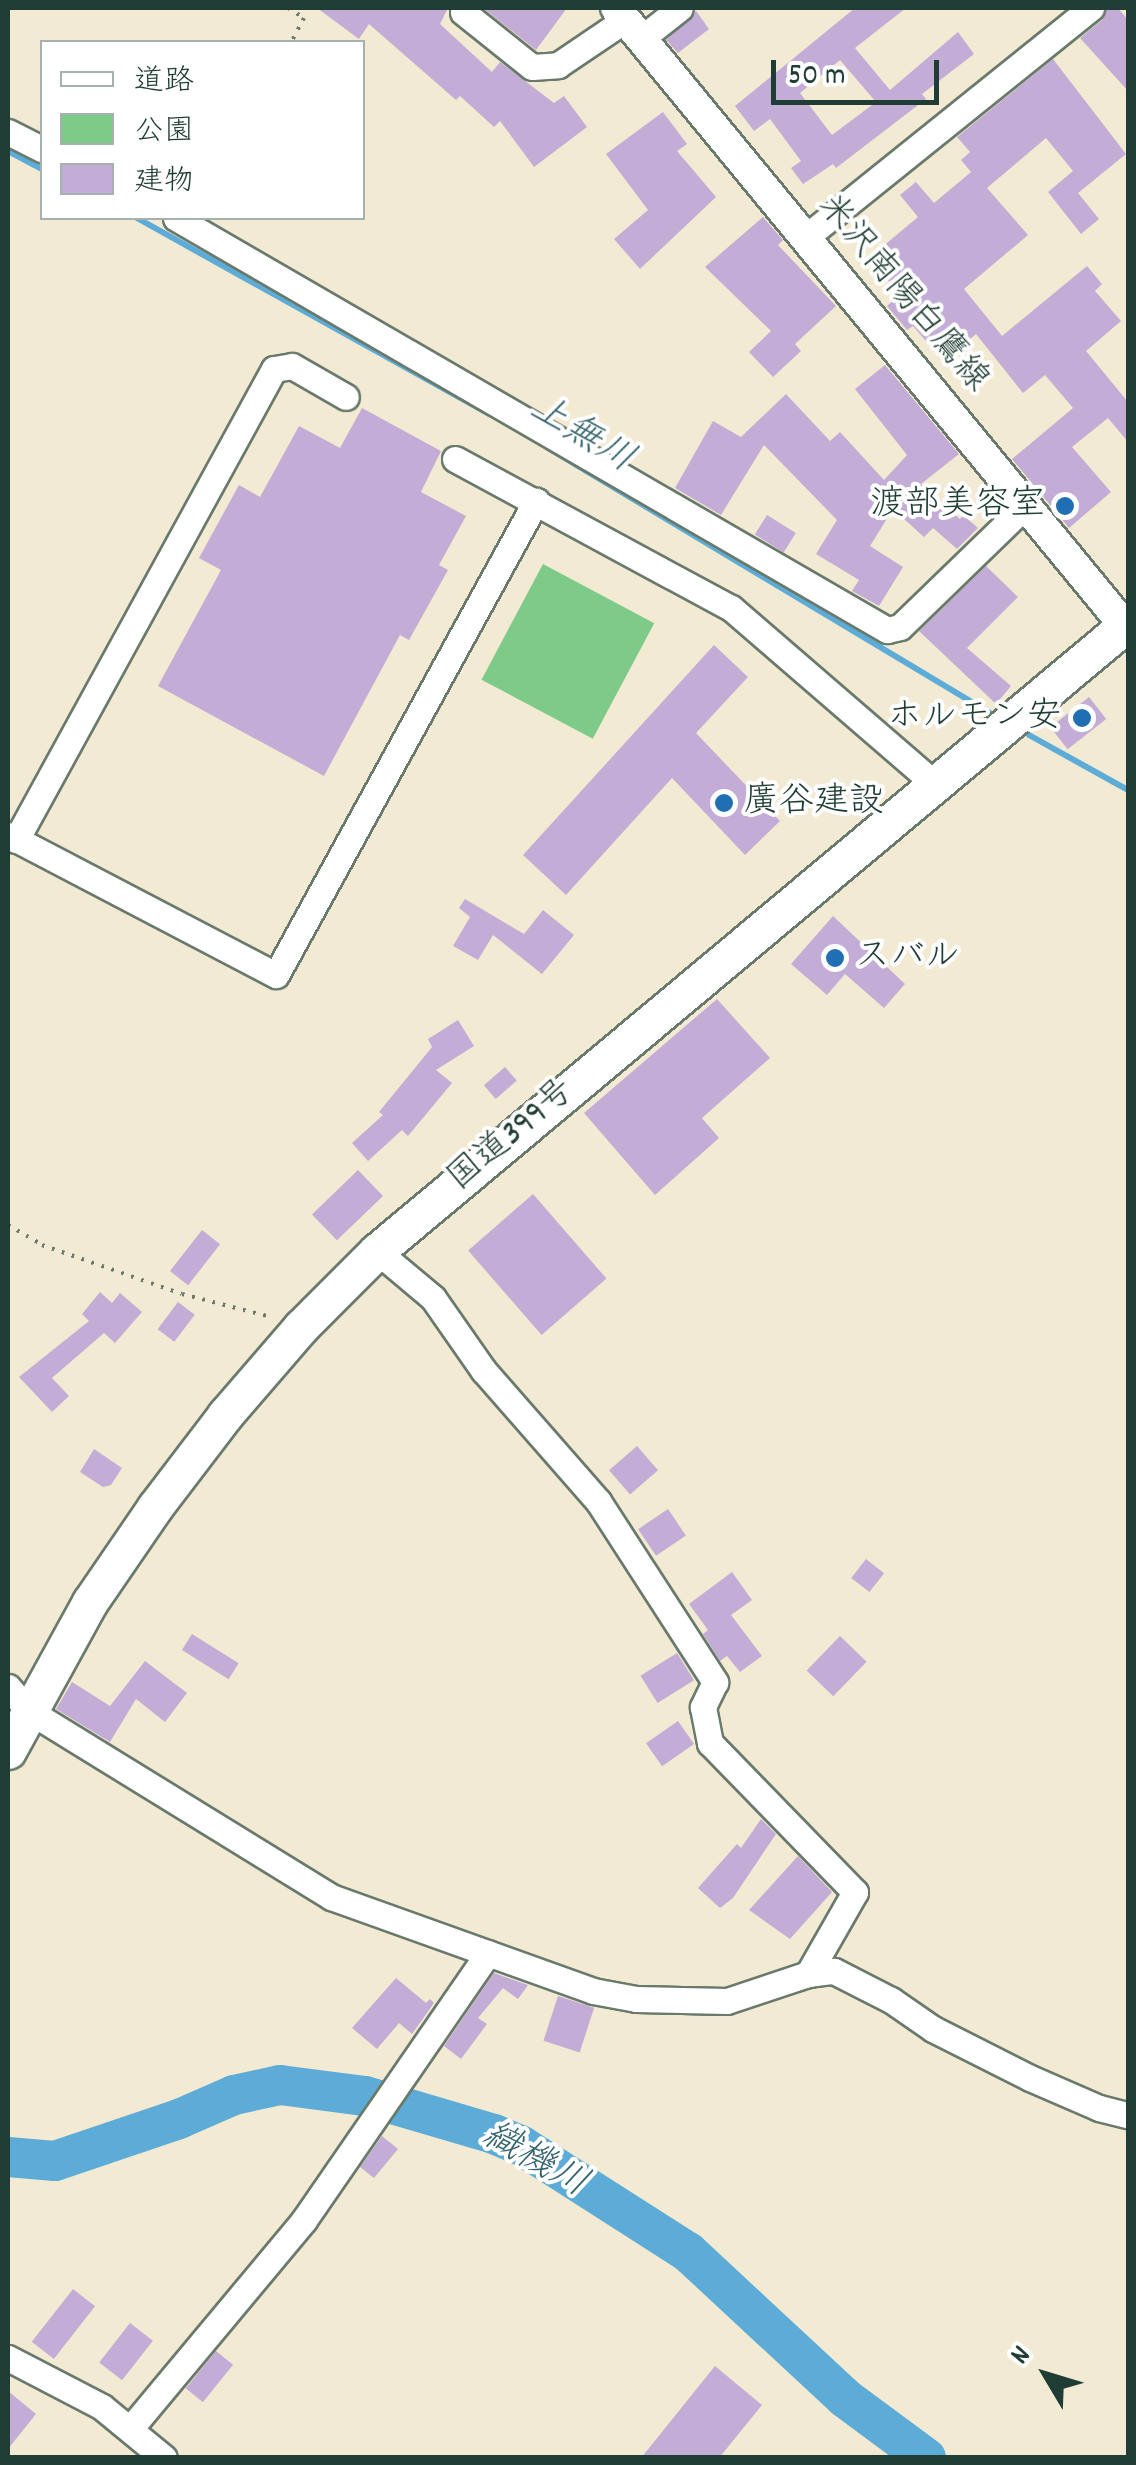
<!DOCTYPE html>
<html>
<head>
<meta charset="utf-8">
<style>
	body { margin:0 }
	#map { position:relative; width:1136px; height:2465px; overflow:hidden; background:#f3ead3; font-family:Dekko,"Klee One",sans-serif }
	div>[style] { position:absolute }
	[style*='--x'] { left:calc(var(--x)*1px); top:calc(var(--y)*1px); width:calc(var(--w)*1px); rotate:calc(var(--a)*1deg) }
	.green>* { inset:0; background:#7ecb89; transform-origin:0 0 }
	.stream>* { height:6px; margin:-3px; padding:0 3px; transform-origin:3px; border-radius:3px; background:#5dacd7 }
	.river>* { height:40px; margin:-20px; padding:0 20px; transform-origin:20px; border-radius:20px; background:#5dacd7 }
	.building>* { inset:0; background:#c3add7; transform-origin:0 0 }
	.path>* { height:4px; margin-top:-2px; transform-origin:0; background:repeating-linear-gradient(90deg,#697a6c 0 2.5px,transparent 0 10.5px) }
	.roads { filter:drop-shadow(2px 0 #697a6c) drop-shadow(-2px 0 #697a6c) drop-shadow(0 2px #697a6c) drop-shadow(0 -2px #697a6c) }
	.minor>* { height:25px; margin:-12.5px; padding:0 12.5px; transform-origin:12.5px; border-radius:12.5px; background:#fff }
	.major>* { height:30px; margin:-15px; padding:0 15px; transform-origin:15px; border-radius:15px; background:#fff }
	.highway>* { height:35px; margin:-17.5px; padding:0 17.5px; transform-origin:17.5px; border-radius:17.5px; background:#fff }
	.dots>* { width:28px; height:28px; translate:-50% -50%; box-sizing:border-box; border:5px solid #fff; border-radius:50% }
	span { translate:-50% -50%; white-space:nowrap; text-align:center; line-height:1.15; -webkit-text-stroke:8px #fff; paint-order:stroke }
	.street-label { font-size:35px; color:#1f3d34 }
	.poi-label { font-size:35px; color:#1f3d34 }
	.right { translate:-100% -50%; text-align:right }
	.left { translate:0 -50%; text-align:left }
	.water-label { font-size:38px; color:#35646d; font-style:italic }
	.frame { position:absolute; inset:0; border:10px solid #1f3d34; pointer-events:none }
	.legend { position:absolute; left:40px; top:40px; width:325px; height:180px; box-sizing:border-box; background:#fff; border:2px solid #a5b1ae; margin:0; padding:12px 18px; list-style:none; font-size:30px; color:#1f3d34 }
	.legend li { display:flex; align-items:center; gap:20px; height:50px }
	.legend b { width:50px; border:2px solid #a5b1ae }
	.north { position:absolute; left:996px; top:2325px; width:100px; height:100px; -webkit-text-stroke:8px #fff; paint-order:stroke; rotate:308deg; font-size:28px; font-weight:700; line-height:40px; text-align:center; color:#1f3d34 }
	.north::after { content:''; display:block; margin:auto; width:35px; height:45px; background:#1f3d34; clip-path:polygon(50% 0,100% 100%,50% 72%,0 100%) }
	.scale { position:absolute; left:771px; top:60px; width:168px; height:45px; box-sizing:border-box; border:5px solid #1f3d34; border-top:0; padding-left:12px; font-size:30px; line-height:35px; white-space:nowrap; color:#1f3d34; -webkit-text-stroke:8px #fff; paint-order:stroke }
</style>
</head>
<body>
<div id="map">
	<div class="green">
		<i style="left:543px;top:564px;width:126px;height:131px;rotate:28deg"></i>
	</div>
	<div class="stream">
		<i style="--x:8;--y:151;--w:38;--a:28"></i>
		<i style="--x:137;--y:218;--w:403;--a:29.1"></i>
		<i style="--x:548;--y:448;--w:515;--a:30.94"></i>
		<i style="--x:1029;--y:735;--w:113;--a:29.1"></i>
	</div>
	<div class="river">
		<i style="--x:8;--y:2157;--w:47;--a:4.9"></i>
		<i style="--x:55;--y:2161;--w:131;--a:-18.7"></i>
		<i style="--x:179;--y:2119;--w:60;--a:-23.6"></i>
		<i style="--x:234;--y:2095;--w:47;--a:-12.3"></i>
		<i style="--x:280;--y:2085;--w:86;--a:7.4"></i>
		<i style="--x:365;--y:2096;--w:134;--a:16.4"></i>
		<i style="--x:494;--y:2134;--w:30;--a:23"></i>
		<i style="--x:522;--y:2146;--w:197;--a:32.6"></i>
		<i style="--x:688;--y:2252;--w:214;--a:42.9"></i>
		<i style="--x:845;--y:2398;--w:101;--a:36.5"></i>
	</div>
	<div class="building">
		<i style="clip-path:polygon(317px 8px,448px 8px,440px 24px,492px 72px,500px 62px,554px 103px,564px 96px,587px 127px,534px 167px,500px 121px,494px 127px,460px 96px,456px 100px,369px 24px,359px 39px)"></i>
		<i style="clip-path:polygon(483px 8px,567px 8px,536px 50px)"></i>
		<i style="clip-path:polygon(evenodd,855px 8px,906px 8px,855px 48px,890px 90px,958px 32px,974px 54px,922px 94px,926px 99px,836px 168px,833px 164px,803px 184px,791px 168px,801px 161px,770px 119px,754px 131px,735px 106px,855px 8px,840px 60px,876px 102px,832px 135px,800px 93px,840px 60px)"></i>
		<i style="clip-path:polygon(1107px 8px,1118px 8px,1128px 20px,1128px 91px,1080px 38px,1102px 20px)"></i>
		<i style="clip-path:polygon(696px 11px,709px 29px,678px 53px,666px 40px)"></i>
		<i style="clip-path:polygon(1053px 59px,1126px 154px,1078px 193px,1099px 219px,1081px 234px,1048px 192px,1073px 171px,1046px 138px,987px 188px,1028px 235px,964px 289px,1002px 336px,1087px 266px,1102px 284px,1095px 291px,1121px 321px,1086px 351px,1128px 402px,1128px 442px,1108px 418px,1072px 447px,1111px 492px,1069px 528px,1012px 459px,1073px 408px,1045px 375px,1023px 393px,976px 334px,944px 362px,913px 326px,907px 330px,887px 306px,900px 294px,869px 258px,918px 217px,900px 195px,916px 182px,934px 203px,971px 172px,961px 160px,970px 152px,957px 137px)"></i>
		<i style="clip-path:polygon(663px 112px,687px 144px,677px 151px,716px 197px,640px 269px,614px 239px,648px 210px,606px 154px)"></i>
		<i style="clip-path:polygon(763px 217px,783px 240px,778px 245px,836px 306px,795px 344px,801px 351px,773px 377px,749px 352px,771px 331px,705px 267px)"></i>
		<i style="clip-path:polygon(885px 365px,959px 454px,921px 484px,960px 519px,963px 515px,978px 528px,957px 549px,933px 528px,924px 537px,893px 509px,870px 546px,903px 567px,879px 606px,852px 591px,859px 580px,816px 554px,837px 520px,764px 445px,721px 515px,675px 488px,713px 421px,741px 437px,786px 394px,830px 441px,840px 432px,884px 480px,907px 455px,855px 389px)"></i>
		<i style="clip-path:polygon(362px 408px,441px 451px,421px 492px,466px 516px,439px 565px,448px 570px,409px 640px,400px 635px,324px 776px,158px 686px,221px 570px,199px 558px,239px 485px,260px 497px,299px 426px,340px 448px)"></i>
		<i style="left:767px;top:515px;width:34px;height:23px;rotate:32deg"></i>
		<i style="clip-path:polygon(986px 566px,1018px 597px,967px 648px,1011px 686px,996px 704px,919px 631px)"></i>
		<i style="clip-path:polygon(714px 645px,748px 677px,696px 733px,780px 821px,745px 855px,672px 778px,566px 895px,523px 855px)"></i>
		<i style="left:1089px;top:697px;width:28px;height:49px;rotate:52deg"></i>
		<i style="clip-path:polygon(465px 899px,524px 934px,543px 910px,574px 935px,542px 974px,493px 935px,478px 960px,453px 946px,470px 917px,459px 908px)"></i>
		<i style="clip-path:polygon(833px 916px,905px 984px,884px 1008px,845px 974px,827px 995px,791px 964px)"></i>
		<i style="clip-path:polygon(717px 999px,770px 1058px,702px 1118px,719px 1138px,655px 1195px,584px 1113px)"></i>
		<i style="clip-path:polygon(458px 1020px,474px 1046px,436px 1070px,452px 1083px,408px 1136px,402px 1130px,368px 1161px,352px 1143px,383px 1115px,379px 1112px,432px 1047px,428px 1039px)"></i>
		<i style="left:505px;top:1067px;width:18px;height:28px;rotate:49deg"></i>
		<i style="left:358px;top:1170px;width:36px;height:64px;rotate:46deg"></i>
		<i style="left:533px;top:1194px;width:112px;height:86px;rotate:49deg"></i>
		<i style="left:202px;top:1230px;width:23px;height:52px;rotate:38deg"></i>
		<i style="clip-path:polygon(100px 1292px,112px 1303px,120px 1293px,142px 1312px,115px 1343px,104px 1333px,52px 1378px,69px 1396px,52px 1412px,19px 1377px,89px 1321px,82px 1314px)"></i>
		<i style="left:178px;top:1302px;width:21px;height:34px;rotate:37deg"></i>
		<i style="left:637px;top:1446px;width:32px;height:37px;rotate:49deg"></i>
		<i style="clip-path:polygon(94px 1449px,122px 1468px,111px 1485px,103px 1487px,80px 1472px)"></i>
		<i style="left:668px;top:1509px;width:32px;height:36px;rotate:56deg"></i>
		<i style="left:866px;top:1559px;width:23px;height:24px;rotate:38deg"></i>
		<i style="clip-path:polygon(732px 1572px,752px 1600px,731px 1615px,762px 1656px,740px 1672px,727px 1656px,720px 1661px,703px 1634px,708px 1630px,689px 1604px)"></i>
		<i style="left:192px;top:1634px;width:55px;height:19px;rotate:32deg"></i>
		<i style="left:840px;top:1636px;width:37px;height:48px;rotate:44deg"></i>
		<i style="left:677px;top:1653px;width:32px;height:43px;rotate:58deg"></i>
		<i style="clip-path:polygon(145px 1661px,187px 1693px,165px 1722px,136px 1699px,110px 1742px,56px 1709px,72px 1682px,110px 1706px)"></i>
		<i style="left:678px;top:1721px;width:28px;height:39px;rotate:55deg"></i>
		<i style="clip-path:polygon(761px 1819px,776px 1834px,733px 1898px,720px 1908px,698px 1888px,737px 1844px,741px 1848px)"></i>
		<i style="clip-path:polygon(798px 1856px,832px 1892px,790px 1939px,749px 1910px)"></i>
		<i style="clip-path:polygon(494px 1973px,528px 1985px,518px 1999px,503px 1988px,478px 2018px,487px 2024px,461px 2059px,444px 2046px)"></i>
		<i style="clip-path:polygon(396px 1978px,426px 2003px,430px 1999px,434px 2003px,412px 2034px,399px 2023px,377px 2049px,352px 2028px)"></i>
		<i style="left:558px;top:1996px;width:38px;height:47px;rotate:18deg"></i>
		<i style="clip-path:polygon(382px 2136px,398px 2149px,374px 2178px,360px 2167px)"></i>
		<i style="left:73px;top:2289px;width:28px;height:67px;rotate:38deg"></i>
		<i style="left:130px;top:2323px;width:29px;height:50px;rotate:38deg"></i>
		<i style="left:216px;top:2351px;width:22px;height:48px;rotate:39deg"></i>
		<i style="clip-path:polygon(715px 2366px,762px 2405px,719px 2458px,641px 2458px)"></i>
		<i style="clip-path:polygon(8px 2391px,36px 2414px,8px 2449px)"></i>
	</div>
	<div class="path">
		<i style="--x:288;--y:8;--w:19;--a:32"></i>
		<i style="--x:304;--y:18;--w:27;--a:118"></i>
		<i style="--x:8;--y:1225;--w:39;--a:30"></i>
		<i style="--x:42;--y:1245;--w:148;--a:19.3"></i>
		<i style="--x:182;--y:1294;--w:92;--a:14.5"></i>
	</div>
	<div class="roads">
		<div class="minor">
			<i style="--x:463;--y:12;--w:88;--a:38.6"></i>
			<i style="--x:532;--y:67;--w:26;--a:-4"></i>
			<i style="--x:558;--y:65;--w:82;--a:-34.1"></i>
			<i style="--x:642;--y:38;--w:48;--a:-38.3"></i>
			<i style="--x:8;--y:132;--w:38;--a:27"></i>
			<i style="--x:176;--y:218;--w:822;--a:30.09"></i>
			<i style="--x:887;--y:630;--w:13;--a:-13"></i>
			<i style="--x:900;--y:627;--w:177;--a:-44.1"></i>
			<i style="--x:806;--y:237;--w:366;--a:-38.8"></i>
			<i style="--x:455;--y:459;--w:314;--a:28.4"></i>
			<i style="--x:731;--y:608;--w:271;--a:40.8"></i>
			<i style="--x:8;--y:835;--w:302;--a:27.6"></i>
			<i style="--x:276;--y:975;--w:541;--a:-61.25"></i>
			<i style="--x:16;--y:840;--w:537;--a:-61.29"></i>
			<i style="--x:274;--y:369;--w:18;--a:-9"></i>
			<i style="--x:292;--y:366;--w:62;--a:29.9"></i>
			<i style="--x:377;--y:1251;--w:73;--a:40"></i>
			<i style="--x:433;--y:1298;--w:89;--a:55.1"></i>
			<i style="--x:484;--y:1371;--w:173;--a:48.8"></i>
			<i style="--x:598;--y:1501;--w:216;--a:57.1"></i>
			<i style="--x:715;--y:1682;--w:28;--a:116"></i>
			<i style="--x:703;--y:1707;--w:37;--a:79"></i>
			<i style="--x:710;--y:1743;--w:208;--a:45.8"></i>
			<i style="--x:855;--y:1892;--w:95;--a:119.8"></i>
			<i style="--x:8;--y:1687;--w:32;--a:49"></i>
			<i style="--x:29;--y:1711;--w:355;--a:31.6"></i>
			<i style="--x:331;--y:1897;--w:278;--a:19.7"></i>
			<i style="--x:593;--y:1991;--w:44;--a:10.5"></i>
			<i style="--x:636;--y:1999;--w:91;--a:1.3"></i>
			<i style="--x:727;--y:2001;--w:85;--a:-18.4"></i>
			<i style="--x:808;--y:1974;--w:26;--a:-7"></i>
			<i style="--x:834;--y:1971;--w:64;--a:27"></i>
			<i style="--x:891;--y:2000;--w:51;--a:34.6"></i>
			<i style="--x:933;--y:2029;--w:109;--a:26.8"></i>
			<i style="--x:1030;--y:2078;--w:75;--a:23.5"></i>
			<i style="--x:1099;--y:2108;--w:30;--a:14"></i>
			<i style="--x:8;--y:2358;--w:106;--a:27.5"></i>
			<i style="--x:102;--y:2407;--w:80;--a:39.4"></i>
			<i style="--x:130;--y:2429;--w:272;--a:-50.2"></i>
			<i style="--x:304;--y:2220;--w:324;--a:-55.4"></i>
		</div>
		<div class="major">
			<i style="--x:616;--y:8;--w:806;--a:50.54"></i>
		</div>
		<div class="highway">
			<i style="--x:8;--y:1751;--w:170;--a:-61.2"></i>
			<i style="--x:90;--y:1602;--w:115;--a:-55.6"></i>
			<i style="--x:155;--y:1507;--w:116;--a:-52.7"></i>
			<i style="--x:225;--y:1415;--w:116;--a:-49.2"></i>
			<i style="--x:301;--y:1327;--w:107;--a:-45"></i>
			<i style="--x:377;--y:1251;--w:979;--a:-39.9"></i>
		</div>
	</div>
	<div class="dots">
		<i style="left:1065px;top:506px;background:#1f6fb2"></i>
		<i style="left:1082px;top:718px;background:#1f6fb2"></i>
		<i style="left:724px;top:803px;background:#1f6fb2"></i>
		<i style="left:835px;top:958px;background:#1f6fb2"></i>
	</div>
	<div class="street-label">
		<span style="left:902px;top:294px;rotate:50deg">米沢南陽白鷹線</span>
		<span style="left:512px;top:1136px;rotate:-40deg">国道399号</span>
	</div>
	<div class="poi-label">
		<span class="right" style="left:1045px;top:506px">渡部美容室</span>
		<span class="right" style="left:1062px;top:718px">ホルモン安</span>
		<span class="left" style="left:744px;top:803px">廣谷建設</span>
		<span class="left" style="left:855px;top:958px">スバル</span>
	</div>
	<div class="water-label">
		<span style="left:581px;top:436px;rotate:31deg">上無川</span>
		<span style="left:534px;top:2162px;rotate:29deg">織機川</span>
	</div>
	<div class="frame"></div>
	<ul class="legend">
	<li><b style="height:12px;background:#fff"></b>道路</li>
	<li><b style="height:28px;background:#7ecb89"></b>公園</li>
	<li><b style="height:28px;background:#c3add7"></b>建物</li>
	</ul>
	<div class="north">N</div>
	<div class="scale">50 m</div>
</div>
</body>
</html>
